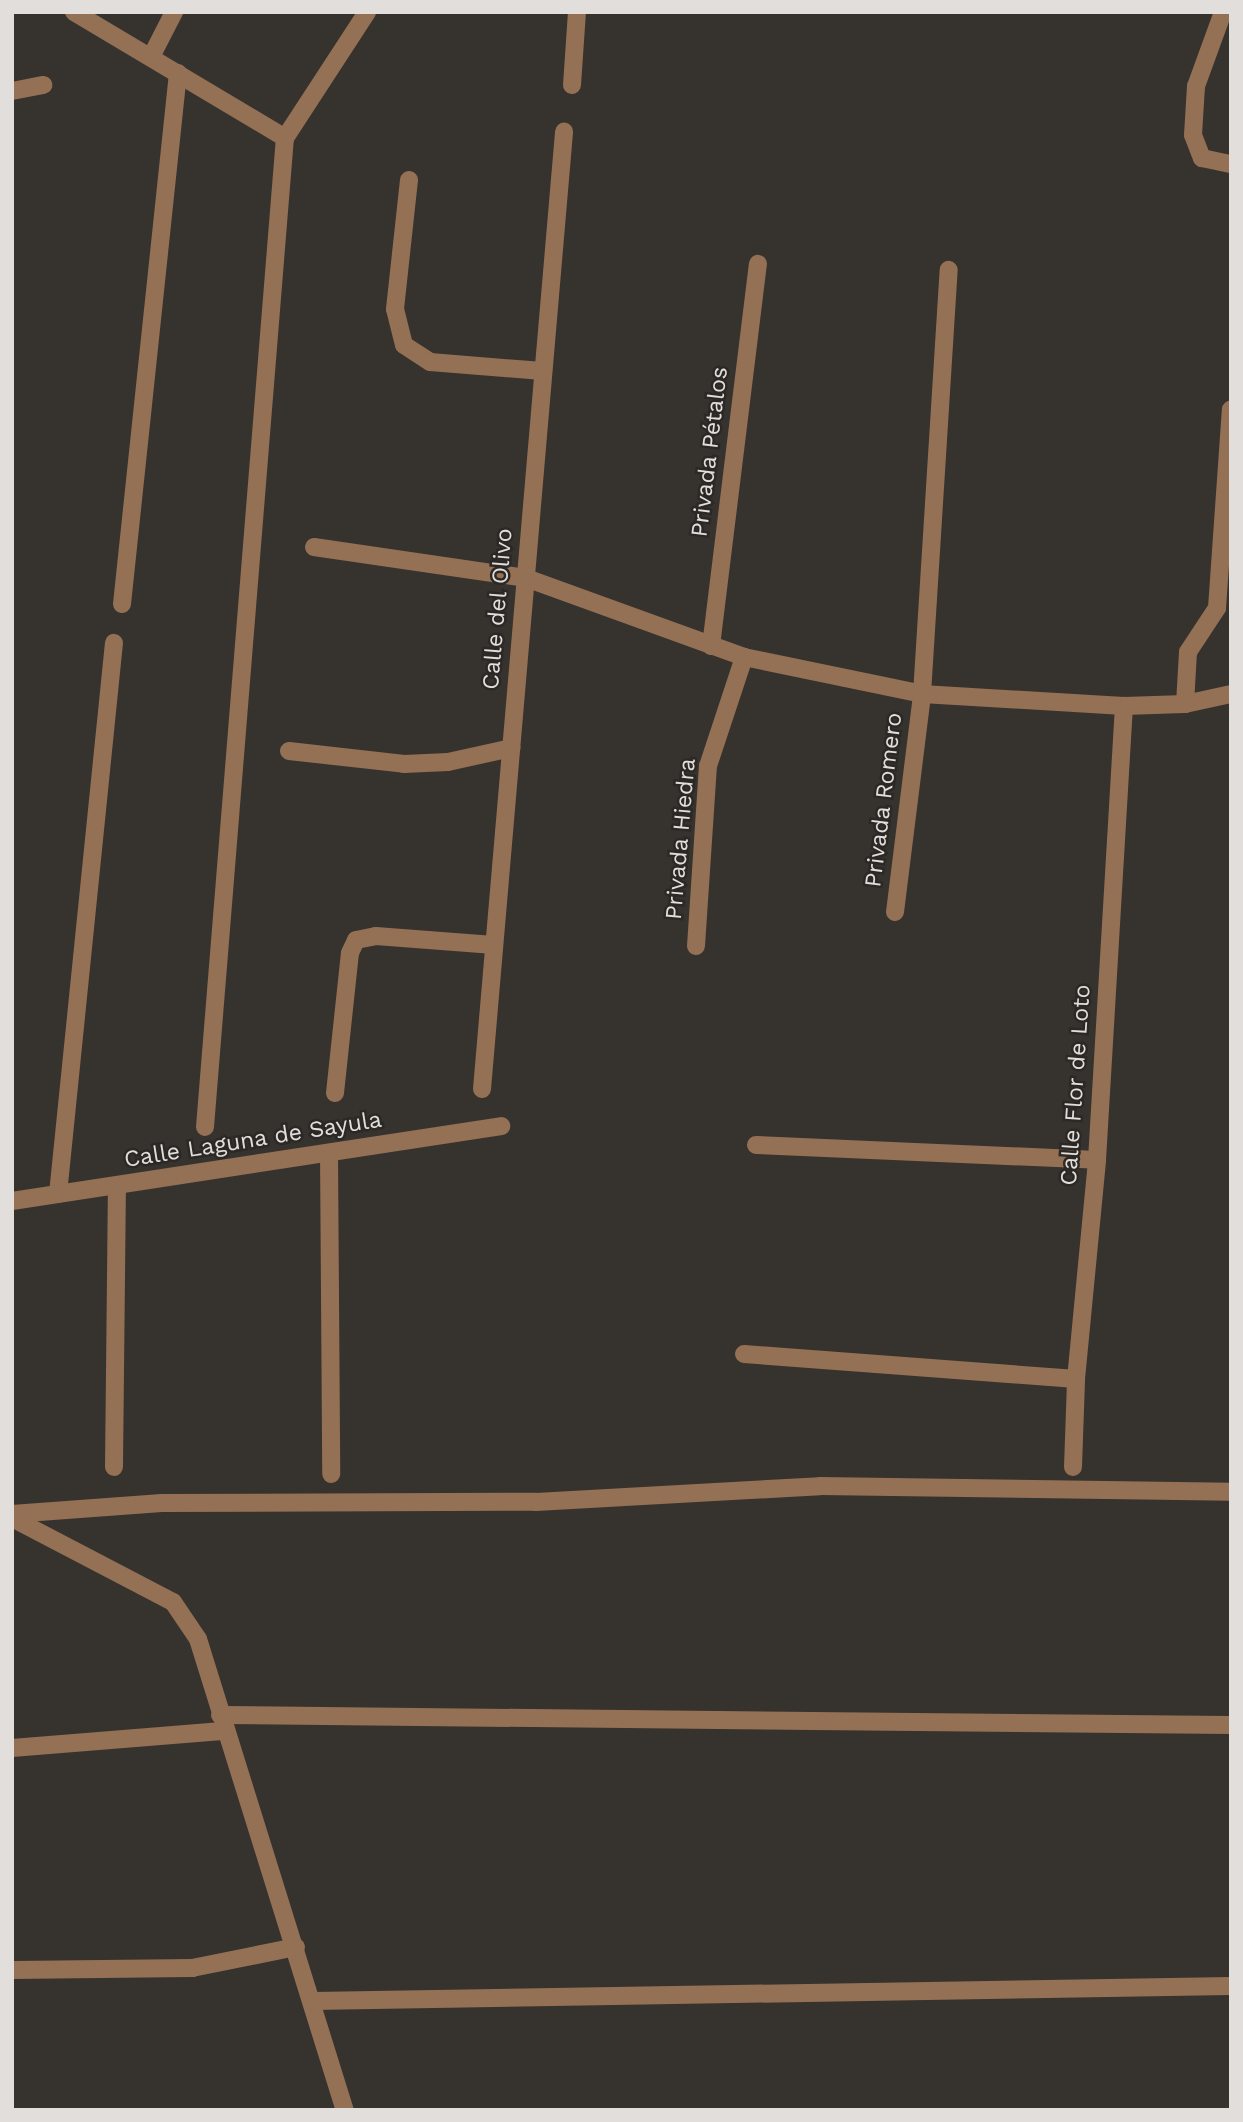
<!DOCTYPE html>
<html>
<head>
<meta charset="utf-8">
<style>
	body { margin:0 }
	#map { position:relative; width:1243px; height:2122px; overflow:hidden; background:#36322e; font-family:"Work Sans",sans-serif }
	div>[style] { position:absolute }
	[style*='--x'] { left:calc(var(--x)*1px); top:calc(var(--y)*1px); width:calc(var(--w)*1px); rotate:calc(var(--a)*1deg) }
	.minor>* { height:18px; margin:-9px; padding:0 9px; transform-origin:9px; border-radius:9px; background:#947055 }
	span { translate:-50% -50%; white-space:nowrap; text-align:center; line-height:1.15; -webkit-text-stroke:5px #2c2825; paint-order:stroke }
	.street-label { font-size:23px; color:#e1dedc }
	.frame { position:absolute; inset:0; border:14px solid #e1dedc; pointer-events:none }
</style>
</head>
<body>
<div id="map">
	<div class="minor">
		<i style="--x:74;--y:12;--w:246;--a:30.8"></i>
		<i style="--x:1223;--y:12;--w:79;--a:110"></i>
		<i style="--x:1196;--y:86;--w:49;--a:93.5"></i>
		<i style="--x:1193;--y:135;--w:25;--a:69"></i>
		<i style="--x:1202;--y:158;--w:30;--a:12"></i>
		<i style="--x:151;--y:57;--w:51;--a:-62.9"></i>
		<i style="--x:572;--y:85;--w:73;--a:-86.1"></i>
		<i style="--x:12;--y:91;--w:32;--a:-11"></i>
		<i style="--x:409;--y:180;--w:130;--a:96.2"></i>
		<i style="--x:395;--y:309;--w:37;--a:76"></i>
		<i style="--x:404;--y:345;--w:31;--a:33"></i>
		<i style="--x:430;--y:362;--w:113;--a:4.6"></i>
		<i style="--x:314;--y:547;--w:214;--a:8.3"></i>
		<i style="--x:526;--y:578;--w:232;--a:19.9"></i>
		<i style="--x:744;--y:657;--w:182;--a:11.7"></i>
		<i style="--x:922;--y:694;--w:202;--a:3.4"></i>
		<i style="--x:1124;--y:706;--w:61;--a:-1.9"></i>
		<i style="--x:1185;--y:704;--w:47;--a:-12.3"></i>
		<i style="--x:122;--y:604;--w:534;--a:-83.98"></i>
		<i style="--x:711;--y:646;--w:385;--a:-83"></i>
		<i style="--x:1185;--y:704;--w:52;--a:-86.7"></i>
		<i style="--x:1188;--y:652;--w:53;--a:-56.6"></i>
		<i style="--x:1217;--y:608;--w:199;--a:-86"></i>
		<i style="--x:289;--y:751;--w:116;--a:6.4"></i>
		<i style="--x:404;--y:764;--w:44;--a:-2.6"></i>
		<i style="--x:448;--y:762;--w:65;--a:-12.5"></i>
		<i style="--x:895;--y:912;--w:220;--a:-82.9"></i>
		<i style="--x:922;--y:694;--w:425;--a:-86.4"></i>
		<i style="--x:696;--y:946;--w:180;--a:-86.2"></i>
		<i style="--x:708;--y:766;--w:115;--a:-71.7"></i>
		<i style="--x:482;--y:1089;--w:961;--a:-85.1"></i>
		<i style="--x:335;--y:1093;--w:141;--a:-83.9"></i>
		<i style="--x:350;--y:953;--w:14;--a:-65"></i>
		<i style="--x:356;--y:940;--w:20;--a:-11"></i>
		<i style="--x:376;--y:936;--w:118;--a:4.4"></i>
		<i style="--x:205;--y:1127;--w:992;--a:-85.38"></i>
		<i style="--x:285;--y:138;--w:150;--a:-56.9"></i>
		<i style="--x:756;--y:1145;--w:341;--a:2.5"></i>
		<i style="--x:329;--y:1153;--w:321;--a:89.6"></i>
		<i style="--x:58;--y:1194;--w:554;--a:-84.2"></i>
		<i style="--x:12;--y:1201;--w:495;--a:-8.7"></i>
		<i style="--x:744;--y:1354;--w:333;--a:4.3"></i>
		<i style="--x:114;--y:1467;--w:281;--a:-89.4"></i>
		<i style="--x:1073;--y:1467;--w:88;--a:-88"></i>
		<i style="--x:1076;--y:1379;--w:220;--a:-84.5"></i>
		<i style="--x:1097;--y:1160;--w:455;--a:-86.6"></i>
		<i style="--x:12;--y:1514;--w:150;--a:-4.2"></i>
		<i style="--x:162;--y:1503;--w:374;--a:-0.2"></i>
		<i style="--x:536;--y:1502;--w:284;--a:-3.2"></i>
		<i style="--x:820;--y:1486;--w:411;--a:0.8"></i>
		<i style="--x:12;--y:1518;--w:182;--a:27.6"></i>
		<i style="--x:173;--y:1602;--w:45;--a:56"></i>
		<i style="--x:198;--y:1639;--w:493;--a:72.7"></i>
		<i style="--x:220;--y:1715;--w:1011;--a:0.57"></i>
		<i style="--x:12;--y:1748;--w:214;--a:-4.6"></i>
		<i style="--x:12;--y:1970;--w:180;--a:-0.6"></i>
		<i style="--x:192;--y:1968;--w:106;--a:-11.4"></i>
		<i style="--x:313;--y:2001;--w:918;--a:-0.94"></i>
	</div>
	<div class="street-label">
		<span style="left:710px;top:452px;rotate:-83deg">Privada Pétalos</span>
		<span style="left:498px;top:609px;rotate:-85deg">Calle del Olivo</span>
		<span style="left:884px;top:800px;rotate:-83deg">Privada Romero</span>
		<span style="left:681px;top:839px;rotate:-85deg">Privada Hiedra</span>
		<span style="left:1076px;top:1085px;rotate:-86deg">Calle Flor de Loto</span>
		<span style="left:253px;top:1140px;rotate:-9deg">Calle Laguna de Sayula</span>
	</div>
	<div class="frame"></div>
</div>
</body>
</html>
